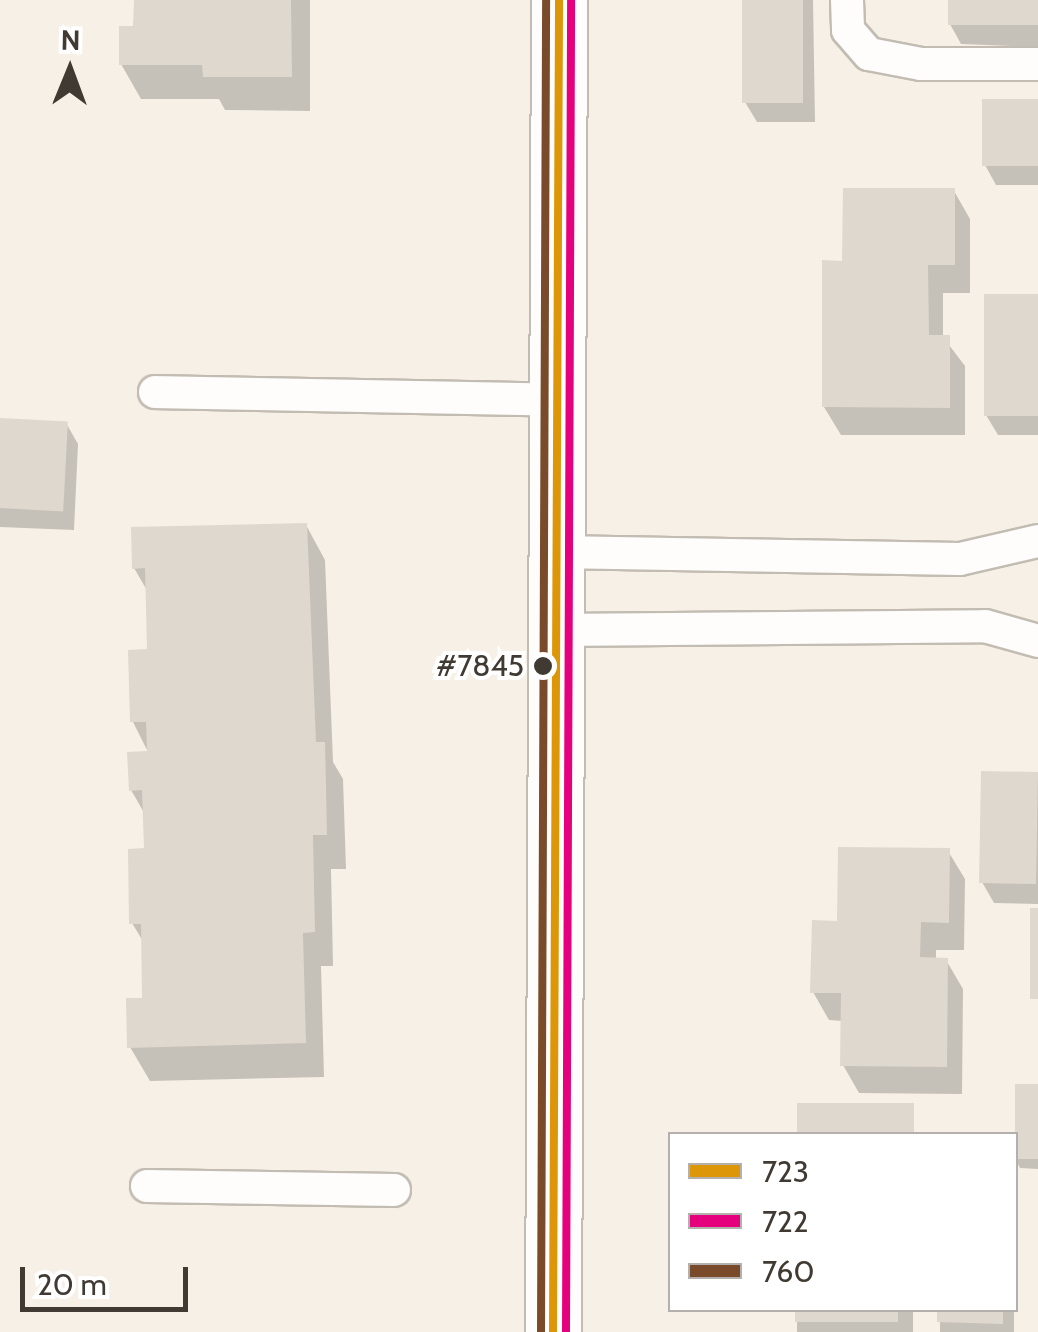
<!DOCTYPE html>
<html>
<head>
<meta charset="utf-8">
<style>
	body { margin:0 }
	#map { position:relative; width:1038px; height:1332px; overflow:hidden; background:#f7f0e6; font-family:Cabin,sans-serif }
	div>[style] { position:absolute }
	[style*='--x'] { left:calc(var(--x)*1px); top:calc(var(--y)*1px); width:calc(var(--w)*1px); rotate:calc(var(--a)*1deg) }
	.shadow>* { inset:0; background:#0003; transform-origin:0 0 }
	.building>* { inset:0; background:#ded8cf; transform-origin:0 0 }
	.roads { filter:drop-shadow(2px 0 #c2bcb3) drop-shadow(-2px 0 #c2bcb3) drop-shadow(0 2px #c2bcb3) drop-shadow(0 -2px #c2bcb3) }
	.service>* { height:32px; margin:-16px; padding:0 16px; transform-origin:16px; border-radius:16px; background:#fefdfb }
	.minor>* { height:55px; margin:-27.5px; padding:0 27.5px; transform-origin:27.5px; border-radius:27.5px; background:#fefdfb }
	.bus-1>* { height:8px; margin:-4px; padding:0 4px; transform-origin:4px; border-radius:4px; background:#dc9608 }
	.bus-2>* { height:8px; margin:-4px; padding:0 4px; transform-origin:4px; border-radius:4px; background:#e5007d }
	.bus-3>* { height:8px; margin:-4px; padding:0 4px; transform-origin:4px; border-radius:4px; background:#7a4b2a }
	.dots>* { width:28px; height:28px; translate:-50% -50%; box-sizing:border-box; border:5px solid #fff; border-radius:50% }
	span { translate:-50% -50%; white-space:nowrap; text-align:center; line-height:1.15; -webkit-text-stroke:8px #fff; paint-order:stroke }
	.bus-label { font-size:30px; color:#403a32 }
	.right { translate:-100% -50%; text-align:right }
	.legend { position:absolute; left:668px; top:1132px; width:350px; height:180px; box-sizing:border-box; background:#fff; border:2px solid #b3b0ad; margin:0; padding:12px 18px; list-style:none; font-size:30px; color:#403a32 }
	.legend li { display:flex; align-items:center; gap:20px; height:50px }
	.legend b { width:50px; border:2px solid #b3b0ad }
	.north { position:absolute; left:20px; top:20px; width:100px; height:100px; -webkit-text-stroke:8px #fff; paint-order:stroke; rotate:1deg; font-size:28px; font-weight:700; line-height:40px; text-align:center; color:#403a32 }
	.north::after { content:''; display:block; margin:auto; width:35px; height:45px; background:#403a32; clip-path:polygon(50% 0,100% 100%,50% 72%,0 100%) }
	.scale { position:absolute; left:20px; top:1267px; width:168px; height:45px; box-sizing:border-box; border:5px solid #403a32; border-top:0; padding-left:12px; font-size:30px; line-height:35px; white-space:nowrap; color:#403a32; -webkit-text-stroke:8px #fff; paint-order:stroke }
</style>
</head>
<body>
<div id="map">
	<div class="shadow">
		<i style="clip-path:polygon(136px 0,310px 0,310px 111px,225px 110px,219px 99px,141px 99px,121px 64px,136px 29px)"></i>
		<i style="clip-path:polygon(744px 0,813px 0,815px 122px,757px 122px,745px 102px)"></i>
		<i style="clip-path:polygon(951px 0,1038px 0,1038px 47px,961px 44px,950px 24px)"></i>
		<i style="clip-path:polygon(1038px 101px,1038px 185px,996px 185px,985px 165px)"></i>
		<i style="clip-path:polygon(954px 191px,970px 219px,970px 293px,943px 293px,943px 337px,965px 366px,965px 435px,841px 435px,824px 407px,845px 263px)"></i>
		<i style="clip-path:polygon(1038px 297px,1038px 435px,998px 435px,986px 415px)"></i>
		<i style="clip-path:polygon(0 421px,66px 423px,78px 444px,74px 530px,0 527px)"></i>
		<i style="clip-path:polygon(306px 525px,325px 560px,333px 762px,343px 779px,346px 869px,331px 869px,333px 966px,321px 966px,324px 1077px,150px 1081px,130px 1047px,145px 1000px,144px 943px,132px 923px,147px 850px,146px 816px,131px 790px,149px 754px,133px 722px,149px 652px,148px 592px,134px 568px)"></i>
		<i style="clip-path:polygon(1038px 774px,1038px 904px,994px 903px,982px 882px)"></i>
		<i style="clip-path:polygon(948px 851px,965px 879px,964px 950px,936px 950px,936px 960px,946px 960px,963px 989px,962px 1094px,859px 1093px,843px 1065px,843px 1021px,829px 1020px,813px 992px,840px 923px)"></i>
		<i style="clip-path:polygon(1017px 1086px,1038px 1087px,1038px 1169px,1020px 1168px,1016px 1160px)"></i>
		<i style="left:799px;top:1106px;width:114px;height:28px"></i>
		<i style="left:797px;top:1310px;width:116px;height:23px"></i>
		<i style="left:940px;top:1310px;width:74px;height:23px"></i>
	</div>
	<div class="building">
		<i style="clip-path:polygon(134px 0,291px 0,292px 77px,203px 77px,202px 65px,119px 65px,119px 26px,133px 26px)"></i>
		<i style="left:742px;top:0;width:61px;height:103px"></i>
		<i style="left:948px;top:0;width:90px;height:25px"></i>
		<i style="left:982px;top:99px;width:56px;height:67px"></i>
		<i style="clip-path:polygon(843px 188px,955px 188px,955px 265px,928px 265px,929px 335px,950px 335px,950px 408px,822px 407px,822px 260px,842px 261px)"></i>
		<i style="left:984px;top:294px;width:54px;height:122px"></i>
		<i style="left:0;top:418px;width:68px;height:90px;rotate:3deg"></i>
		<i style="clip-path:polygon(307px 523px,316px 742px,325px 742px,327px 835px,313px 835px,315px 932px,303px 933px,306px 1043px,127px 1048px,126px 998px,142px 998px,141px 924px,129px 924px,128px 849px,144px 848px,142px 790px,129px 791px,127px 752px,147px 751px,146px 722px,130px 722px,128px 650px,147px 649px,145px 568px,132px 569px,131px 527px)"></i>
		<i style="left:981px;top:771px;width:57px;height:112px;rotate:1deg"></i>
		<i style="clip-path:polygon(838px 847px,950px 848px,949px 923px,921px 922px,920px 957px,948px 958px,947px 1067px,840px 1066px,841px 993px,810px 993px,812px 920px,837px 921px)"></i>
		<i style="left:1030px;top:908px;width:8px;height:91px"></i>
		<i style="left:1015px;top:1084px;width:23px;height:75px"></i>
		<i style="left:914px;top:1103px;width:31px;height:117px;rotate:90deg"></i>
		<i style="left:795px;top:1310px;width:103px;height:12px"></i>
		<i style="clip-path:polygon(937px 1310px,1003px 1310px,1003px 1324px,937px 1322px)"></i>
	</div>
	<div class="roads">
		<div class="service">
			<i style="--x:847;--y:0;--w:30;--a:88"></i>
			<i style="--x:848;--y:30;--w:32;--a:49"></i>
			<i style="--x:869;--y:54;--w:53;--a:10.9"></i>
			<i style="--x:921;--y:64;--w:117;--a:0"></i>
			<i style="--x:155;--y:392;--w:402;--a:1.1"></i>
			<i style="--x:557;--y:552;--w:403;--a:1"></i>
			<i style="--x:960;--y:559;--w:80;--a:-13"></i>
			<i style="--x:556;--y:630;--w:429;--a:-0.5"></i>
			<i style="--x:985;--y:626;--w:55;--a:15.8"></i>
			<i style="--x:147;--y:1186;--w:247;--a:0.9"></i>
		</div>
		<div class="minor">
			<i style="--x:553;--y:1332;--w:1332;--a:-89.74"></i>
		</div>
	</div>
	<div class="bus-1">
		<i style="--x:553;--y:1332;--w:1332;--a:-89.74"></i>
	</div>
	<div class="bus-2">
		<i style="--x:566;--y:1332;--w:1332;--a:-89.78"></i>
	</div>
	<div class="bus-3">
		<i style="--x:541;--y:1332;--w:1332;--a:-89.78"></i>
	</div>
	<div class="dots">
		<i style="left:543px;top:666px;background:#403a32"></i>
	</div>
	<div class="bus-label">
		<span class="right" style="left:524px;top:666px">#7845</span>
	</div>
	<ul class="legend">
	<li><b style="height:12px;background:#dc9608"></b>723</li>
	<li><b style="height:12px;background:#e5007d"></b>722</li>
	<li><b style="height:12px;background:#7a4b2a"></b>760</li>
	</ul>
	<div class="north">N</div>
	<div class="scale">20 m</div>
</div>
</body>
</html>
